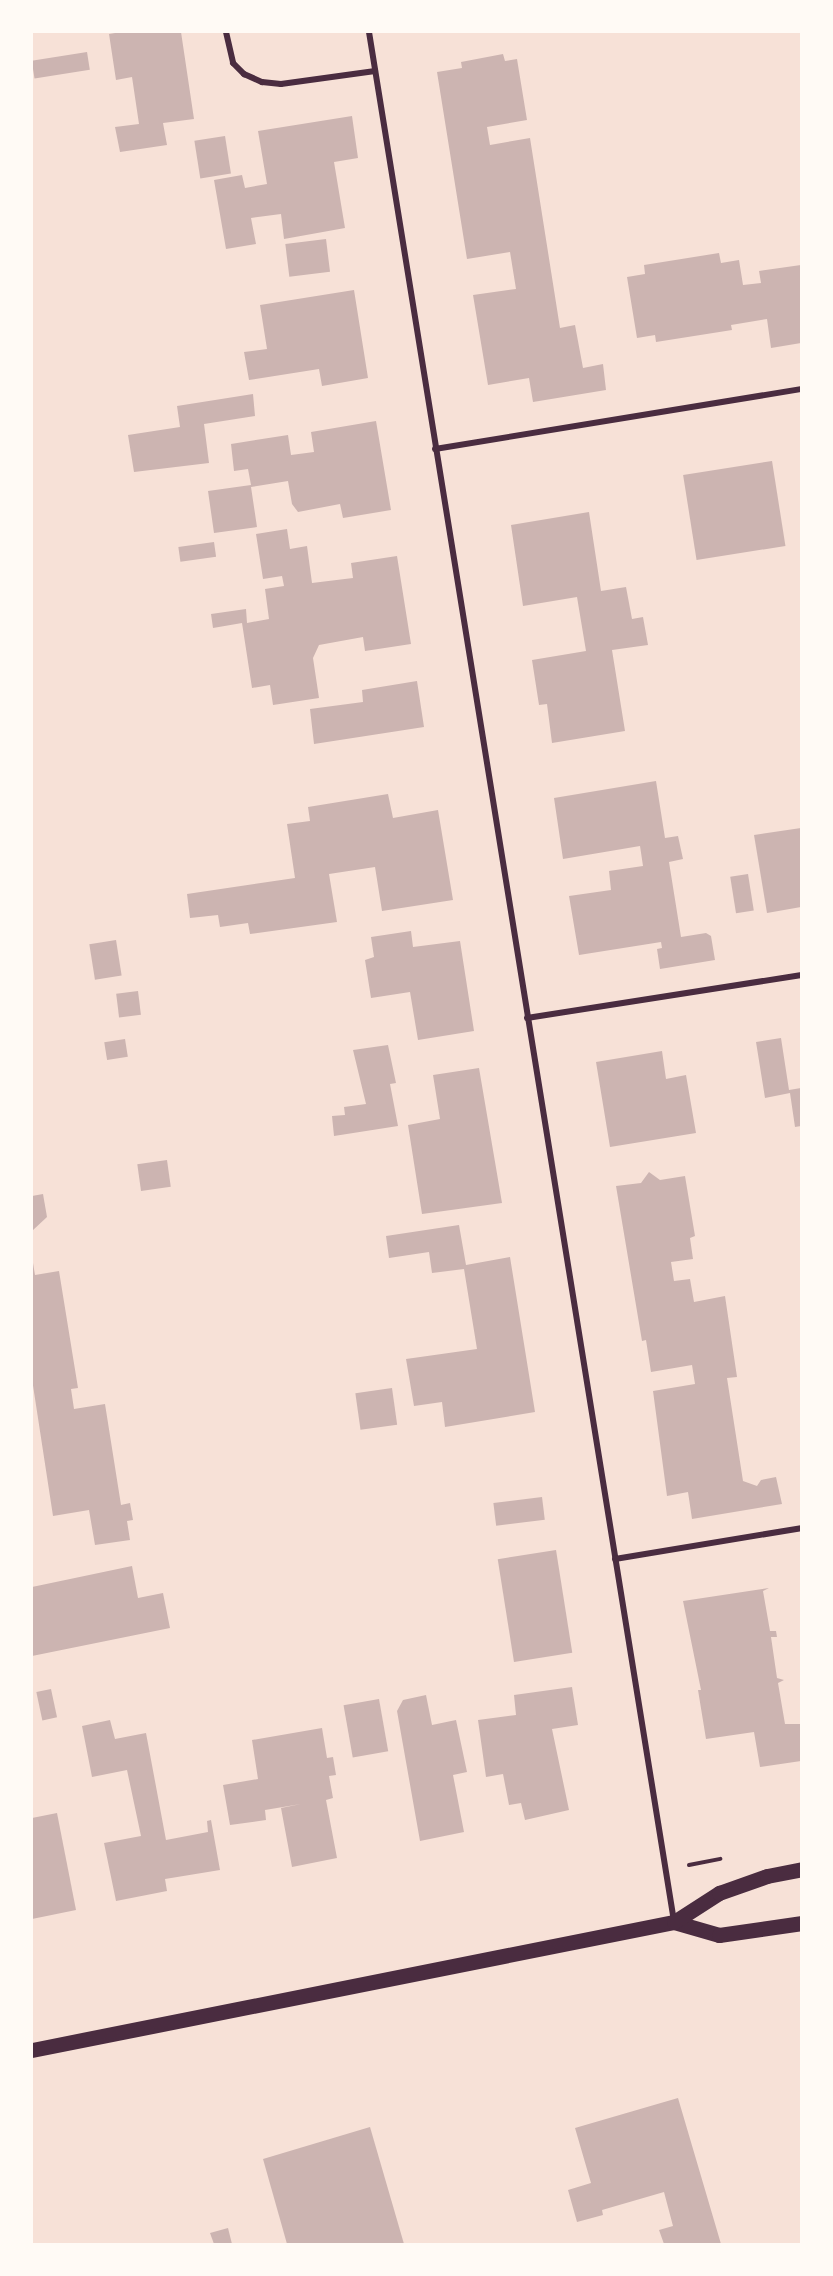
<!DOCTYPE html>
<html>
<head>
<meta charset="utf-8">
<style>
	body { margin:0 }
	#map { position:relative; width:833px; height:2276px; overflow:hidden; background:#f7e1d7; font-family:Commissioner,sans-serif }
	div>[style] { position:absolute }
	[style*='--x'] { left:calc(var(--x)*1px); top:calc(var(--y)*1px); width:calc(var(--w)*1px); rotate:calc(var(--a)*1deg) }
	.building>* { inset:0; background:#ccb4b1; transform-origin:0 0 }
	.path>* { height:4px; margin:-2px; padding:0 2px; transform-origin:2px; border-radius:2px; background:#4a2c40 }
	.minor>* { height:6px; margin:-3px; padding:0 3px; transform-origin:3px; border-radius:3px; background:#4a2c40 }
	.primary>* { height:15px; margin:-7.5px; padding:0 7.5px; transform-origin:7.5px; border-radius:7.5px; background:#4a2c40 }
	span { translate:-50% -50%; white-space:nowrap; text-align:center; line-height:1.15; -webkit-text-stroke:4.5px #fffaf5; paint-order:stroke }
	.frame { position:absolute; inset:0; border:33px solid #fffaf5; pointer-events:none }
</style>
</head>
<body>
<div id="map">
	<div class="building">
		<i style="clip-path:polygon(121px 32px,181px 32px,194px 119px,163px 123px,167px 145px,120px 152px,115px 127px,139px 124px,132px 77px,116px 80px,109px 34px)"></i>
		<i style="left:87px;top:52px;width:18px;height:56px;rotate:81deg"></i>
		<i style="clip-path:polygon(503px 54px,505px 61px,517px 59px,527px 120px,487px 127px,490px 145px,530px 138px,560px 328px,575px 325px,583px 368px,603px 364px,606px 390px,533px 402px,529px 378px,488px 385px,473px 295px,516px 289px,510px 252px,467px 259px,437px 72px,462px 68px,461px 62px)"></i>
		<i style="clip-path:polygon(352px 116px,358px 158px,334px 162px,345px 228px,284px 239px,281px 214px,251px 218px,256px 244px,226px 249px,214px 180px,242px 175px,245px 188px,267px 184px,258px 131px)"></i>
		<i style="left:225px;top:136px;width:38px;height:31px;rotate:81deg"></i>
		<i style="left:326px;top:239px;width:33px;height:41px;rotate:83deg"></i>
		<i style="clip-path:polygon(719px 253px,721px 263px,739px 260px,743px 285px,761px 283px,759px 271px,801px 265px,801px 343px,771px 348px,767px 319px,731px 325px,732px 330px,656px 342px,655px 335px,637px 338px,627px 277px,645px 274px,644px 265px)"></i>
		<i style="clip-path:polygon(354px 290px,368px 378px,322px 386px,319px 369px,249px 380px,244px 352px,267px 349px,260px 305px)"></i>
		<i style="clip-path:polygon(253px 394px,255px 416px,204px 424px,209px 463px,134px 472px,128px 435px,180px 427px,177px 406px)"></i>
		<i style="clip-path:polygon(376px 421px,391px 510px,343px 518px,340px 504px,298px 512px,292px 504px,288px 481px,251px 487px,257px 527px,214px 533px,208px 491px,251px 485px,248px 469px,234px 471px,231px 444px,288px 435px,291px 455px,314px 452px,311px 432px)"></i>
		<i style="left:772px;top:461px;width:86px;height:90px;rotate:81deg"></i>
		<i style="clip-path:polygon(589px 512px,601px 591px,626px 587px,632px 619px,643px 617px,648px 645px,612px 650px,625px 731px,552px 743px,547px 704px,539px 705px,532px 660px,586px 651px,577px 597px,523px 606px,511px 525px)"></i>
		<i style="clip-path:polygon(287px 529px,290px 549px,307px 546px,312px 583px,353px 578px,351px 563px,397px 556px,411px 644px,365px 651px,363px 637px,319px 645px,313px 658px,319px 698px,273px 705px,270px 685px,252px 688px,242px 623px,213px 628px,211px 614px,246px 609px,247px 623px,269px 619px,265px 589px,284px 586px,282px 576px,263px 579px,256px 534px)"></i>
		<i style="left:214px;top:542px;width:15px;height:36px;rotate:82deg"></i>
		<i style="clip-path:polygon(417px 681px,424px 727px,314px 744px,310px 709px,363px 702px,362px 690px)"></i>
		<i style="clip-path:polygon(656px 781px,665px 838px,678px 836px,683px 859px,669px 862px,681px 937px,706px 933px,711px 936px,715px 960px,660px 969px,657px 949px,662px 948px,661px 942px,579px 955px,569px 896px,611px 890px,609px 871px,643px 866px,640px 846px,563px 859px,554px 798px)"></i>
		<i style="clip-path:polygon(388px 794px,393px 818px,438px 810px,453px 900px,382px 911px,375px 867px,329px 874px,337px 922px,250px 934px,248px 923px,220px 927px,218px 915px,190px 918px,187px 894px,295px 878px,287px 824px,310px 821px,308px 807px)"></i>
		<i style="clip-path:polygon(801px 828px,801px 907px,767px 913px,754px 835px)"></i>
		<i style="left:748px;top:874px;width:37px;height:18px;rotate:81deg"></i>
		<i style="clip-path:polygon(411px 931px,413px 947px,460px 941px,474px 1031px,418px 1040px,410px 992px,371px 998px,365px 960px,374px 957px,371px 937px)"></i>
		<i style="left:116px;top:940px;width:36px;height:27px;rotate:81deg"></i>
		<i style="left:138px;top:991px;width:24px;height:22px;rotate:83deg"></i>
		<i style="clip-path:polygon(781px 1038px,789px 1090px,801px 1088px,801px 1126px,795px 1127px,790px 1093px,765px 1098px,756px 1042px)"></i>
		<i style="left:125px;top:1039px;width:18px;height:21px;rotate:81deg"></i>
		<i style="clip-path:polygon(388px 1045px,396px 1083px,390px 1084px,398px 1126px,334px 1136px,332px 1116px,345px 1115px,344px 1107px,366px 1104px,353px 1050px)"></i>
		<i style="clip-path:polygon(662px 1051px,666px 1079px,686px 1075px,696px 1133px,610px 1147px,596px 1062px)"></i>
		<i style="clip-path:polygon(479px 1068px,502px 1203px,422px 1214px,408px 1125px,440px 1119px,433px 1075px)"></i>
		<i style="left:167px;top:1160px;width:27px;height:30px;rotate:82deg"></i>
		<i style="clip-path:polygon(649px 1172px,660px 1180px,685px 1176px,695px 1236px,690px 1238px,693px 1259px,671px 1262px,674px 1281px,690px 1279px,694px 1302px,725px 1296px,737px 1377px,727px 1378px,743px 1481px,757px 1486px,761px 1480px,776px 1477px,782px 1504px,692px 1519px,688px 1492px,667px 1496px,653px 1391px,695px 1384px,692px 1365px,651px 1372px,646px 1340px,642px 1341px,616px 1186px,641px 1183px)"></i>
		<i style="clip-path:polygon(43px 1194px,47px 1217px,32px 1231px,32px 1196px)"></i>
		<i style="clip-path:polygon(459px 1225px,466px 1265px,510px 1257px,535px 1412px,445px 1427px,442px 1402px,414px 1406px,406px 1359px,477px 1349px,464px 1269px,432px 1273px,429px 1252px,389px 1258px,386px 1236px)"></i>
		<i style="clip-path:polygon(33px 1263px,35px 1275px,59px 1271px,78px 1388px,71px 1389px,74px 1409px,105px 1404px,121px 1505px,130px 1503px,133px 1520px,127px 1521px,130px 1540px,95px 1545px,89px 1510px,53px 1516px,32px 1379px)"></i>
		<i style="left:392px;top:1388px;width:37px;height:37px;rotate:82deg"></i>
		<i style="left:542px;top:1497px;width:23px;height:49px;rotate:83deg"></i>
		<i style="left:556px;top:1550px;width:104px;height:59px;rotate:81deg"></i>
		<i style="clip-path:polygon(132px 1566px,138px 1598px,163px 1593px,170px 1628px,32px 1656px,32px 1587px)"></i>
		<i style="clip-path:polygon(769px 1588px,763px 1591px,770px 1631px,776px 1631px,777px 1637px,771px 1637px,777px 1678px,784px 1680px,778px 1683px,785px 1724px,801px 1724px,801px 1761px,760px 1767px,754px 1732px,706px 1739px,698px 1690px,701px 1690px,683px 1601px)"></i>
		<i style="clip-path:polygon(572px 1687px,578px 1725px,552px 1729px,569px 1810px,525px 1820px,521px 1803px,509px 1805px,503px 1774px,486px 1777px,478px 1720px,516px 1715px,514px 1695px)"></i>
		<i style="left:51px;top:1689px;width:29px;height:15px;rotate:78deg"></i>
		<i style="clip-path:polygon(426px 1695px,432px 1725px,456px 1720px,467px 1772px,453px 1775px,464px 1832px,420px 1841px,397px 1711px,403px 1700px)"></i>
		<i style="left:379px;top:1699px;width:53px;height:36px;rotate:80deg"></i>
		<i style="clip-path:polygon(110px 1720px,115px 1739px,146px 1733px,166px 1840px,208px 1832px,207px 1821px,211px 1820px,220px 1870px,165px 1879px,167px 1891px,116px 1901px,104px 1843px,141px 1836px,127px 1770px,92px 1777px,82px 1726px)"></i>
		<i style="clip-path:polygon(322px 1728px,327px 1758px,333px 1757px,336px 1775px,329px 1776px,333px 1798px,326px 1800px,337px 1858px,292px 1867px,281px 1808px,301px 1804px,265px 1810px,266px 1820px,230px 1825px,223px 1785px,258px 1779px,252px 1740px)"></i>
		<i style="clip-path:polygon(57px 1813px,76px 1910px,32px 1919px,32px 1818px)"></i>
		<i style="clip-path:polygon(678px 2098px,721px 2244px,664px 2244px,659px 2230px,673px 2226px,664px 2192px,602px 2210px,603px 2215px,577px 2222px,568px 2190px,591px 2183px,575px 2128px)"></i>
		<i style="clip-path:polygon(370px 2127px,404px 2244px,287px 2244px,263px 2159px)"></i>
		<i style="clip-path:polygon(228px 2228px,232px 2244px,214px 2244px,210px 2233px)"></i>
	</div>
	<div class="path">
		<i style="--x:689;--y:1865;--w:32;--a:-11"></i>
	</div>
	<div class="minor">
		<i style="--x:226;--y:32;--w:32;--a:77"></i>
		<i style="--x:233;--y:63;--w:16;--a:45"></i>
		<i style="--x:244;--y:74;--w:20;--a:24"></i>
		<i style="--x:262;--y:82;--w:19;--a:6"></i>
		<i style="--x:281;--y:84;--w:95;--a:-7.9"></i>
		<i style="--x:369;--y:32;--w:1913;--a:80.83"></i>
		<i style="--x:435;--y:449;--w:372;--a:-9.3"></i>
		<i style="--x:527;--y:1018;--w:278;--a:-8.9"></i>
		<i style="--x:615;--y:1559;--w:190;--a:-9.4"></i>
	</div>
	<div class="primary">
		<i style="--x:674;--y:1922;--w:47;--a:16.1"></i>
		<i style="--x:719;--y:1935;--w:84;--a:-8.2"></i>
		<i style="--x:32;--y:2050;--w:655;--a:-11.28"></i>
		<i style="--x:674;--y:1922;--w:54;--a:-32.8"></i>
		<i style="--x:719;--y:1893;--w:51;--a:-19.5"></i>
		<i style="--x:767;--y:1876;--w:36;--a:-11"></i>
	</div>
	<div class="frame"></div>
</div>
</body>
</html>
